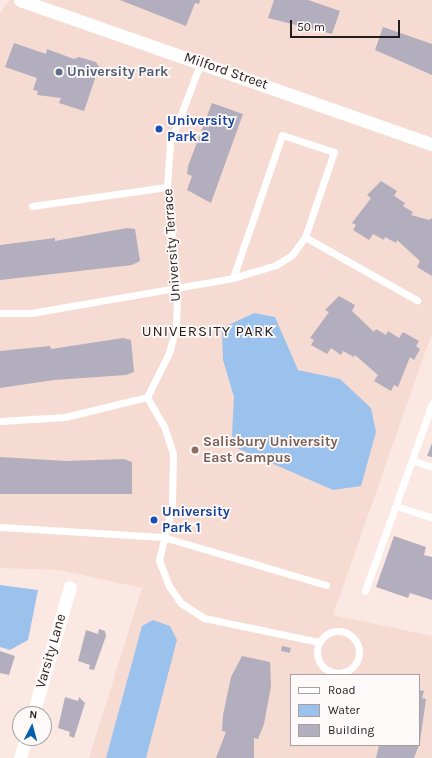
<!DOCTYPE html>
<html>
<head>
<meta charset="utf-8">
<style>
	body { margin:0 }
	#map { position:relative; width:432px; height:758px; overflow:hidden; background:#fbe8e2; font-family:Karla,sans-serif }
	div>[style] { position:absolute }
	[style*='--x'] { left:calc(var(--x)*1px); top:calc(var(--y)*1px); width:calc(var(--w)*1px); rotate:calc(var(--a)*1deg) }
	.built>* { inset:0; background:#f6dbd2 }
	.water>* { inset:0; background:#9bc1ed }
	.building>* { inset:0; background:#b2aebd; transform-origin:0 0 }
	.lane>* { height:7px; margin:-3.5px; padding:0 3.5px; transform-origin:3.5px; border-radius:3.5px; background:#fff }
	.lane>.ring { margin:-3.5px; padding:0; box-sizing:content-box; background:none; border:7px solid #fff; border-radius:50% }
	.street>* { height:13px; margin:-6.5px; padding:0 6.5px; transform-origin:6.5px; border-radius:6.5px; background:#fff }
	.dots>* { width:11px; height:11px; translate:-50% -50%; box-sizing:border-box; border:2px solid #fdf9f8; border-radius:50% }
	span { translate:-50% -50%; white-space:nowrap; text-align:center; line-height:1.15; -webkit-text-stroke:3.5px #fdf9f8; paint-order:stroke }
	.street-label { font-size:14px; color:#231d1b }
	.service-label { font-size:14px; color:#4e5e75; font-weight:700 }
	.left { translate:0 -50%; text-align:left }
	.transit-label { font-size:14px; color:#164399; font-weight:700 }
	.education-label { font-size:14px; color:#785e54; font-weight:700 }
	.neighbourhood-label { font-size:15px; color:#231d1b; letter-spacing:1px }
	.legend { position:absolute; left:290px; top:674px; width:130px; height:72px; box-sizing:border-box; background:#fdf9f8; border:1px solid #a6a1a0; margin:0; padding:5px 7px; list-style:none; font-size:12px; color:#231d1b }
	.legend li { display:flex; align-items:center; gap:8px; height:20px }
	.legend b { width:20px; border:1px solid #a6a1a0 }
	.north { position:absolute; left:12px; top:706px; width:40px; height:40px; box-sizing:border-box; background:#fdf9f8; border:1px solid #a6a1a0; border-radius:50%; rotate:6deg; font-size:11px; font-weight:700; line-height:16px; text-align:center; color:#231d1b }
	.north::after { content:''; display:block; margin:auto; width:14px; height:18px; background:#0360ad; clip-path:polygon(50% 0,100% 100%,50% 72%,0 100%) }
	.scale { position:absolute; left:290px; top:20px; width:110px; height:18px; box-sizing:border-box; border:2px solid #231d1b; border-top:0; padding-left:5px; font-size:12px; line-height:14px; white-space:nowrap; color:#231d1b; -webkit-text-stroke:3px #fdf9f8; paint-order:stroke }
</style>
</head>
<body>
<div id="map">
	<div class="built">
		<i style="clip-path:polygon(evenodd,10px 0,432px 0,432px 333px,333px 615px,432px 636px,432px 758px,89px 758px,142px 588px,59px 570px,0 568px,0 13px,10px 0,291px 675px,419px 675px,419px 745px,291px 745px,291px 675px)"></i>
	</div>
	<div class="water">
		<i style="clip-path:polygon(254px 313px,275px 317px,298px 370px,340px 379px,371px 408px,376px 432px,361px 486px,333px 490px,237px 448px,232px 435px,234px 397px,223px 360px,222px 328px)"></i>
		<i style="clip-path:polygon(0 585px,38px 590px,28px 640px,10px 650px,0 647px)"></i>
		<i style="clip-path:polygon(153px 620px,170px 626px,177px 640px,146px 758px,106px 758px,142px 626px)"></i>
	</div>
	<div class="building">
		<i style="clip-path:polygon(120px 0,200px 0,199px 4px,195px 3px,186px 26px)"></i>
		<i style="clip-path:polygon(274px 0,308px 0,340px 11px,332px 34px,268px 18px)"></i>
		<i style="clip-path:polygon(383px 27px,432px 44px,432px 75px,375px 50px)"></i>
		<i style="clip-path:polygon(14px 43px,46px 54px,47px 49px,74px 59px,79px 57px,96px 62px,99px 67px,84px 111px,59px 103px,61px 98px,37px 95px,38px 91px,33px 90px,37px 78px,5px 67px)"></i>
		<i style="clip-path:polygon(212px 103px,243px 114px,211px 203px,187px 190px,192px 176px,187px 174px,188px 166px)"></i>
		<i style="clip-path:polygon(381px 181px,397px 191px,394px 196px,405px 203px,403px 206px,413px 212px,411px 215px,429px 220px,432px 218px,432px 276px,417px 267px,420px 261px,397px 240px,396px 243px,385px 237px,384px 240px,373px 234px,369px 240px,353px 230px,356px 225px,352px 223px,371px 198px,367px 195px)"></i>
		<i style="clip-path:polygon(127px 228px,135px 229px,140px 261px,132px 265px,0 280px,0 245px,55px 238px,55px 241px)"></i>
		<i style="clip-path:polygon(339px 296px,355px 305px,352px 311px,374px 332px,376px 329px,386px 335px,388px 331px,399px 338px,403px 332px,419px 341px,416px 346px,420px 349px,414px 360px,410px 357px,398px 387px,394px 385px,391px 391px,374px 381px,378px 375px,355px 355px,354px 357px,343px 351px,341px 355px,331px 348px,327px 354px,311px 345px,314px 340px,310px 338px,329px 312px,325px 310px)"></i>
		<i style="clip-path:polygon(123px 338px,131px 340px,134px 372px,126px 375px,54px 380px,0 388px,0 351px,50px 346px,51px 349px)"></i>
		<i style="clip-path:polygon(432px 443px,432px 457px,427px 456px)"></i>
		<i style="clip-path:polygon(0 457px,66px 461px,124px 459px,132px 462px,132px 494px,0 494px)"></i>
		<i style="clip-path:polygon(394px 536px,426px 547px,424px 555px,432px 557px,432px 600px,410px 593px,408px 598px,376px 587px)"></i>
		<i style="clip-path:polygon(99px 629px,105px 631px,106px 636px,94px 670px,89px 669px,90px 665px,78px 661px,86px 630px,98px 634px)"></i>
		<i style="left:282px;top:646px;width:9px;height:5px;rotate:13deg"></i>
		<i style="clip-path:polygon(0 651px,15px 656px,9px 675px,0 673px)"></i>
		<i style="clip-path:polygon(242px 656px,270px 662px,271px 686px,264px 724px,258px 739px,254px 738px,254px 758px,216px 758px,226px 732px,222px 731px,223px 715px,231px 677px)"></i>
		<i style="clip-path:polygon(419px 690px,424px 691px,422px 698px,426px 699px,420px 742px)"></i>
		<i style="clip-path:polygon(65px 697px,78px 701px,79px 697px,85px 703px,74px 738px,69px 736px,70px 732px,58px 728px)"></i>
		<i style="clip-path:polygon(379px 745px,419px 745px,414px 758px,376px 758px)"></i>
	</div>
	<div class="lane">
		<i style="--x:32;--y:206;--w:136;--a:-8"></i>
		<i style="--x:305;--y:237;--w:129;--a:29.4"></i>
		<i style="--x:0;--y:313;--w:31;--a:0"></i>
		<i style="--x:31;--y:313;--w:205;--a:-9.8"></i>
		<i style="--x:233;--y:278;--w:151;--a:-71.1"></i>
		<i style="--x:282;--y:135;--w:55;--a:18.1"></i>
		<i style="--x:334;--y:152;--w:90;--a:108.8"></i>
		<i style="--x:305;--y:237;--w:22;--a:126"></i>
		<i style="--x:292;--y:255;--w:19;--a:148"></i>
		<i style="--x:276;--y:265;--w:45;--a:163.2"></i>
		<i style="--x:147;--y:397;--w:34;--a:60"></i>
		<i style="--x:164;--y:426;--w:29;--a:72"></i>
		<i style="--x:173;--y:454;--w:53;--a:91.1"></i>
		<i style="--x:172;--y:507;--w:55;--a:103.8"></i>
		<i style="--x:159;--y:560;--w:28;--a:69"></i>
		<i style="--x:169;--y:586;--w:21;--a:55"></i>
		<i style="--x:181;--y:603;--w:27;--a:33"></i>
		<i style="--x:204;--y:618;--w:117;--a:11.8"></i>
		<i style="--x:0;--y:421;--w:65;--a:-3.5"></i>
		<i style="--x:65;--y:417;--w:84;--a:-13.7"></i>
		<i style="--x:147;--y:397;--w:49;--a:-63.4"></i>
		<i style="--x:169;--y:353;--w:28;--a:-75"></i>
		<i style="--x:176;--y:326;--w:36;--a:-88"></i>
		<i style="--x:177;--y:290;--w:103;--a:-95.5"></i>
		<i style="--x:167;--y:187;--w:44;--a:-86.1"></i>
		<i style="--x:170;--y:143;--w:87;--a:-69.1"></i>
		<i style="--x:412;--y:460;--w:21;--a:19"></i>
		<i style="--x:396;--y:506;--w:38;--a:18"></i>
		<i style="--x:0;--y:527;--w:163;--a:3.5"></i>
		<i style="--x:163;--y:537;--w:170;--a:16.4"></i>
		<i style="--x:365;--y:591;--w:199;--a:-70.3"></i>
		<i class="ring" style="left:317px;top:631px;width:35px;height:35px"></i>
	</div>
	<div class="street">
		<i style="--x:20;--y:0;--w:436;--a:19.3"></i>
		<i style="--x:33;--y:714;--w:132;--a:-73.8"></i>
		<i style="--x:20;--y:758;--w:21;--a:-73"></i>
	</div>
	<div class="dots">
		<i style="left:59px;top:72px;background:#5c6f8a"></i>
		<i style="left:159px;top:129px;background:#1a4fb4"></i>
		<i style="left:195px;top:450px;background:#8d6e63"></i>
		<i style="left:154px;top:520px;background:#1a4fb4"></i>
	</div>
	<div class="street-label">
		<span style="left:226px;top:71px;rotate:19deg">Milford Street</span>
		<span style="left:172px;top:245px;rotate:-94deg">University Terrace</span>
		<span style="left:51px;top:651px;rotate:-74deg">Varsity Lane</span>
	</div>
	<div class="service-label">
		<span class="left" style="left:67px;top:72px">University Park</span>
	</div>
	<div class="transit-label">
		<span class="left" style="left:167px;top:129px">University<br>Park 2</span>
		<span class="left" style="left:162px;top:520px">University<br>Park 1</span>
	</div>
	<div class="education-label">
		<span class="left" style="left:203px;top:450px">Salisbury University<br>East Campus</span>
	</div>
	<div class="neighbourhood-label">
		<span style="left:208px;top:332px">UNIVERSITY PARK</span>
	</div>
	<ul class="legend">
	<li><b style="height:5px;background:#fff"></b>Road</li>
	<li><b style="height:11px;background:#9bc1ed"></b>Water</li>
	<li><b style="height:11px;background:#b2aebd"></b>Building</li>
	</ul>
	<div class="north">N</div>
	<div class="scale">50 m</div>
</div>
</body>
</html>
